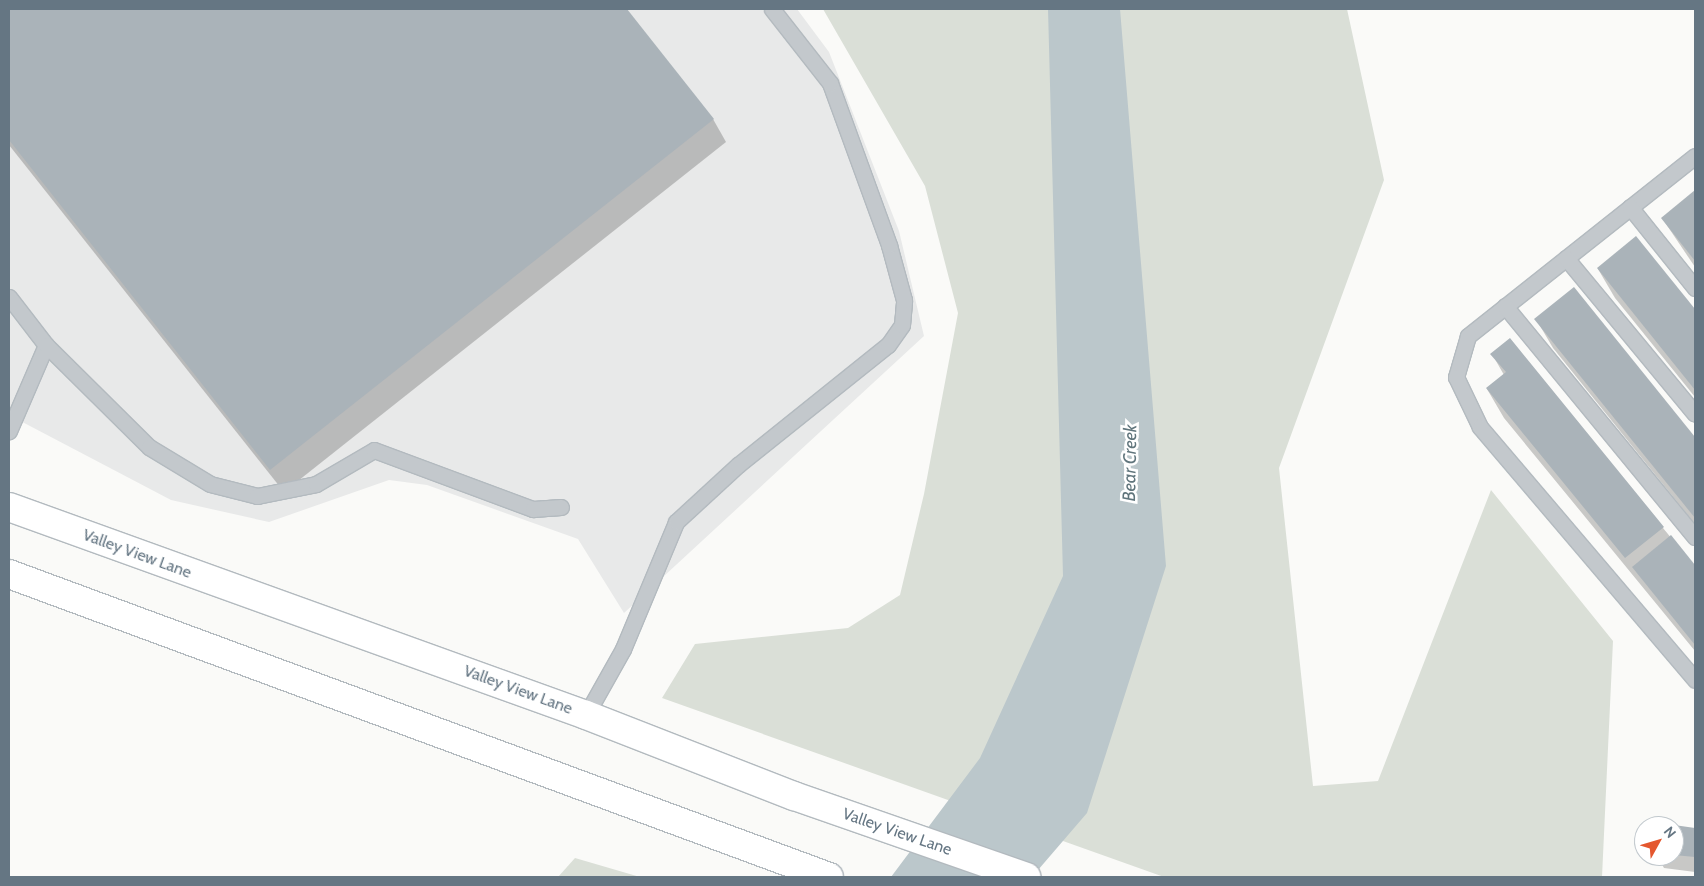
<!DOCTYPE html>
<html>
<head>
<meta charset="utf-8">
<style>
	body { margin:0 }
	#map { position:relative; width:1704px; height:886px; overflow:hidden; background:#fafaf8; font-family:Cabin,sans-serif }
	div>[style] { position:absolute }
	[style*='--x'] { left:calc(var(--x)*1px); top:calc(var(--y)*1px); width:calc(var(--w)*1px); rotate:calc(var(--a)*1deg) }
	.built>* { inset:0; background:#e8e9e9 }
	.green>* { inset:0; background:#dadfd7 }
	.water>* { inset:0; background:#bbc7cb }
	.shadow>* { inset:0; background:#0003 }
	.building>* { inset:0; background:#aab3b9 }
	.roads { filter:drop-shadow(1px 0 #b3babf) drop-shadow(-1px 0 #b3babf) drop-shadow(0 1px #b3babf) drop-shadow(0 -1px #b3babf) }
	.service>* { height:15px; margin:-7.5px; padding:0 7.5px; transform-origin:7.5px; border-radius:7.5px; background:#c3c8cc }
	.secondary>* { height:28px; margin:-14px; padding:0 14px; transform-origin:14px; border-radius:14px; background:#fff }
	span { translate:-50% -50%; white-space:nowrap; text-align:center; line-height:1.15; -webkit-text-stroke:5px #fff; paint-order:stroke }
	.street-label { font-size:16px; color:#657683 }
	.water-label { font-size:18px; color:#60757c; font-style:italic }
	.frame { position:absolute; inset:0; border:10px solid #657683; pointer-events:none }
	.north { position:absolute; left:1634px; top:816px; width:50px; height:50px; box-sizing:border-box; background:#fff; border:1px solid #c1c8cd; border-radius:50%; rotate:51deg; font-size:14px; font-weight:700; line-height:20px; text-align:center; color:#657683 }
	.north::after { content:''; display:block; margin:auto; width:18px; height:22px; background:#e4572e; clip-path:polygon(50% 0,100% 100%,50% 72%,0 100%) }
</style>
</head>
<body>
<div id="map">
	<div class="built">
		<i style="clip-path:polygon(9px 9px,797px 9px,829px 52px,899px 231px,924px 336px,624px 613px,578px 539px,427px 485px,389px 480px,269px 522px,171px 500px,9px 415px)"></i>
	</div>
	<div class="green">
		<i style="clip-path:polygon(823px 9px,1347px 9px,1384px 180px,1279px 468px,1313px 786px,1378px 781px,1491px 490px,1613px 641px,1602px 877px,1164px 877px,662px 698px,695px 644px,848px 628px,900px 595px,924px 494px,958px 313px,925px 186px)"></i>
		<i style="clip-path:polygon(575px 858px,640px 877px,558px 877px)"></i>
	</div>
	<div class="water">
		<i style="clip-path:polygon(1048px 9px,1120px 9px,1166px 566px,1087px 813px,1032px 877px,891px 877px,980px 758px,1063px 576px)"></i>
	</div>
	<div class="shadow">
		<i style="clip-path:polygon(9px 9px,625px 9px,713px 119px,726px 142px,284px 492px,9px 145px)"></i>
		<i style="clip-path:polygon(1695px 192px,1695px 267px,1662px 218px)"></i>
		<i style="clip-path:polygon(1636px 238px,1695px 311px,1695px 397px,1615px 298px,1598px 269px)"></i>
		<i style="clip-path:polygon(1574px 289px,1695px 439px,1695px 524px,1553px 348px,1536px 319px)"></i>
		<i style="clip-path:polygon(1492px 354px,1663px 528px,1695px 567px,1695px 651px,1504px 418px,1487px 389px,1504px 375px)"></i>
		<i style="clip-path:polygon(1674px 827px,1695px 829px,1695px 872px,1664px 868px,1657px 856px,1674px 856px)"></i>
	</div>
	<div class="building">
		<i style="clip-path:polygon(9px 9px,627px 9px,714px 119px,270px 470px,9px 140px)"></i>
		<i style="clip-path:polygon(1695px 190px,1695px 261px,1661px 218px)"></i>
		<i style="clip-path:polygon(1636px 236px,1695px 309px,1695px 390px,1597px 268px)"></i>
		<i style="clip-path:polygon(1574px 287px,1695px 437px,1695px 518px,1534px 319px)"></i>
		<i style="clip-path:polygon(1510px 338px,1664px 527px,1625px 558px,1486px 388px,1506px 372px,1490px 354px)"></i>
		<i style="clip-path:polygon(1671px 535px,1695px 565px,1695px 645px,1632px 567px)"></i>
		<i style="clip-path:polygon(1674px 825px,1695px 828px,1695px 857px,1674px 855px)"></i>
	</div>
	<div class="roads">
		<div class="service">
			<i style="--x:1695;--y:156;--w:290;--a:141.6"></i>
			<i style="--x:1468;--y:336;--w:43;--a:106.3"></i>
			<i style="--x:1456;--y:377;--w:55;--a:64.4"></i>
			<i style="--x:1480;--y:427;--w:332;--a:49.6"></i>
			<i style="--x:1630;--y:207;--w:104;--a:51.3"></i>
			<i style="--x:1566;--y:258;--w:202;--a:50.4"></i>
			<i style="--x:9;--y:297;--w:61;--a:52.4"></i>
			<i style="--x:46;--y:345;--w:94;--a:113.3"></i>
			<i style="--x:1505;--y:306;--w:299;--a:50.6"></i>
			<i style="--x:46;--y:345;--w:145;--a:44.7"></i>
			<i style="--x:149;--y:447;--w:71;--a:31.2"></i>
			<i style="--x:210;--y:484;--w:49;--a:14.3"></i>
			<i style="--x:257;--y:496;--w:60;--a:-11.5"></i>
			<i style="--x:316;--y:484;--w:67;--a:-30.4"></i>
			<i style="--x:374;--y:450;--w:170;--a:20.4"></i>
			<i style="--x:533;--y:509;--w:28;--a:-4"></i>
			<i style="--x:586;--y:715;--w:76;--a:-60.7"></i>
			<i style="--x:623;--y:649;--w:138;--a:-67.3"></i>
			<i style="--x:676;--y:522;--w:84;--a:-42.6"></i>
			<i style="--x:738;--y:465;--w:192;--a:-38.7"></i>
			<i style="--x:888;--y:345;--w:24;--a:-55"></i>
			<i style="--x:902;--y:325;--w:25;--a:-85"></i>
			<i style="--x:904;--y:300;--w:57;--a:-105.3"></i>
			<i style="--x:889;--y:245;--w:172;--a:-110"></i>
			<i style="--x:830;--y:83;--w:94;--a:-128.1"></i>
		</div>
		<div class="secondary">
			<i style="--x:9;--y:507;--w:613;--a:19.82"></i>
			<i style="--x:586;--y:715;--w:223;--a:21.3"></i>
			<i style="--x:794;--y:796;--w:246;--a:19.2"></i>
			<i style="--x:9;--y:574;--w:874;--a:20.28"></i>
		</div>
	</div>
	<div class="street-label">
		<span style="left:137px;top:554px;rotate:20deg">Valley View Lane</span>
		<span style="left:518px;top:690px;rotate:20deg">Valley View Lane</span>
		<span style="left:897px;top:832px;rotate:19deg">Valley View Lane</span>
	</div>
	<div class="water-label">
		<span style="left:1130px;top:463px;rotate:-89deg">Bear Creek</span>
	</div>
	<div class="frame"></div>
	<div class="north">N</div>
</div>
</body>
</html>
